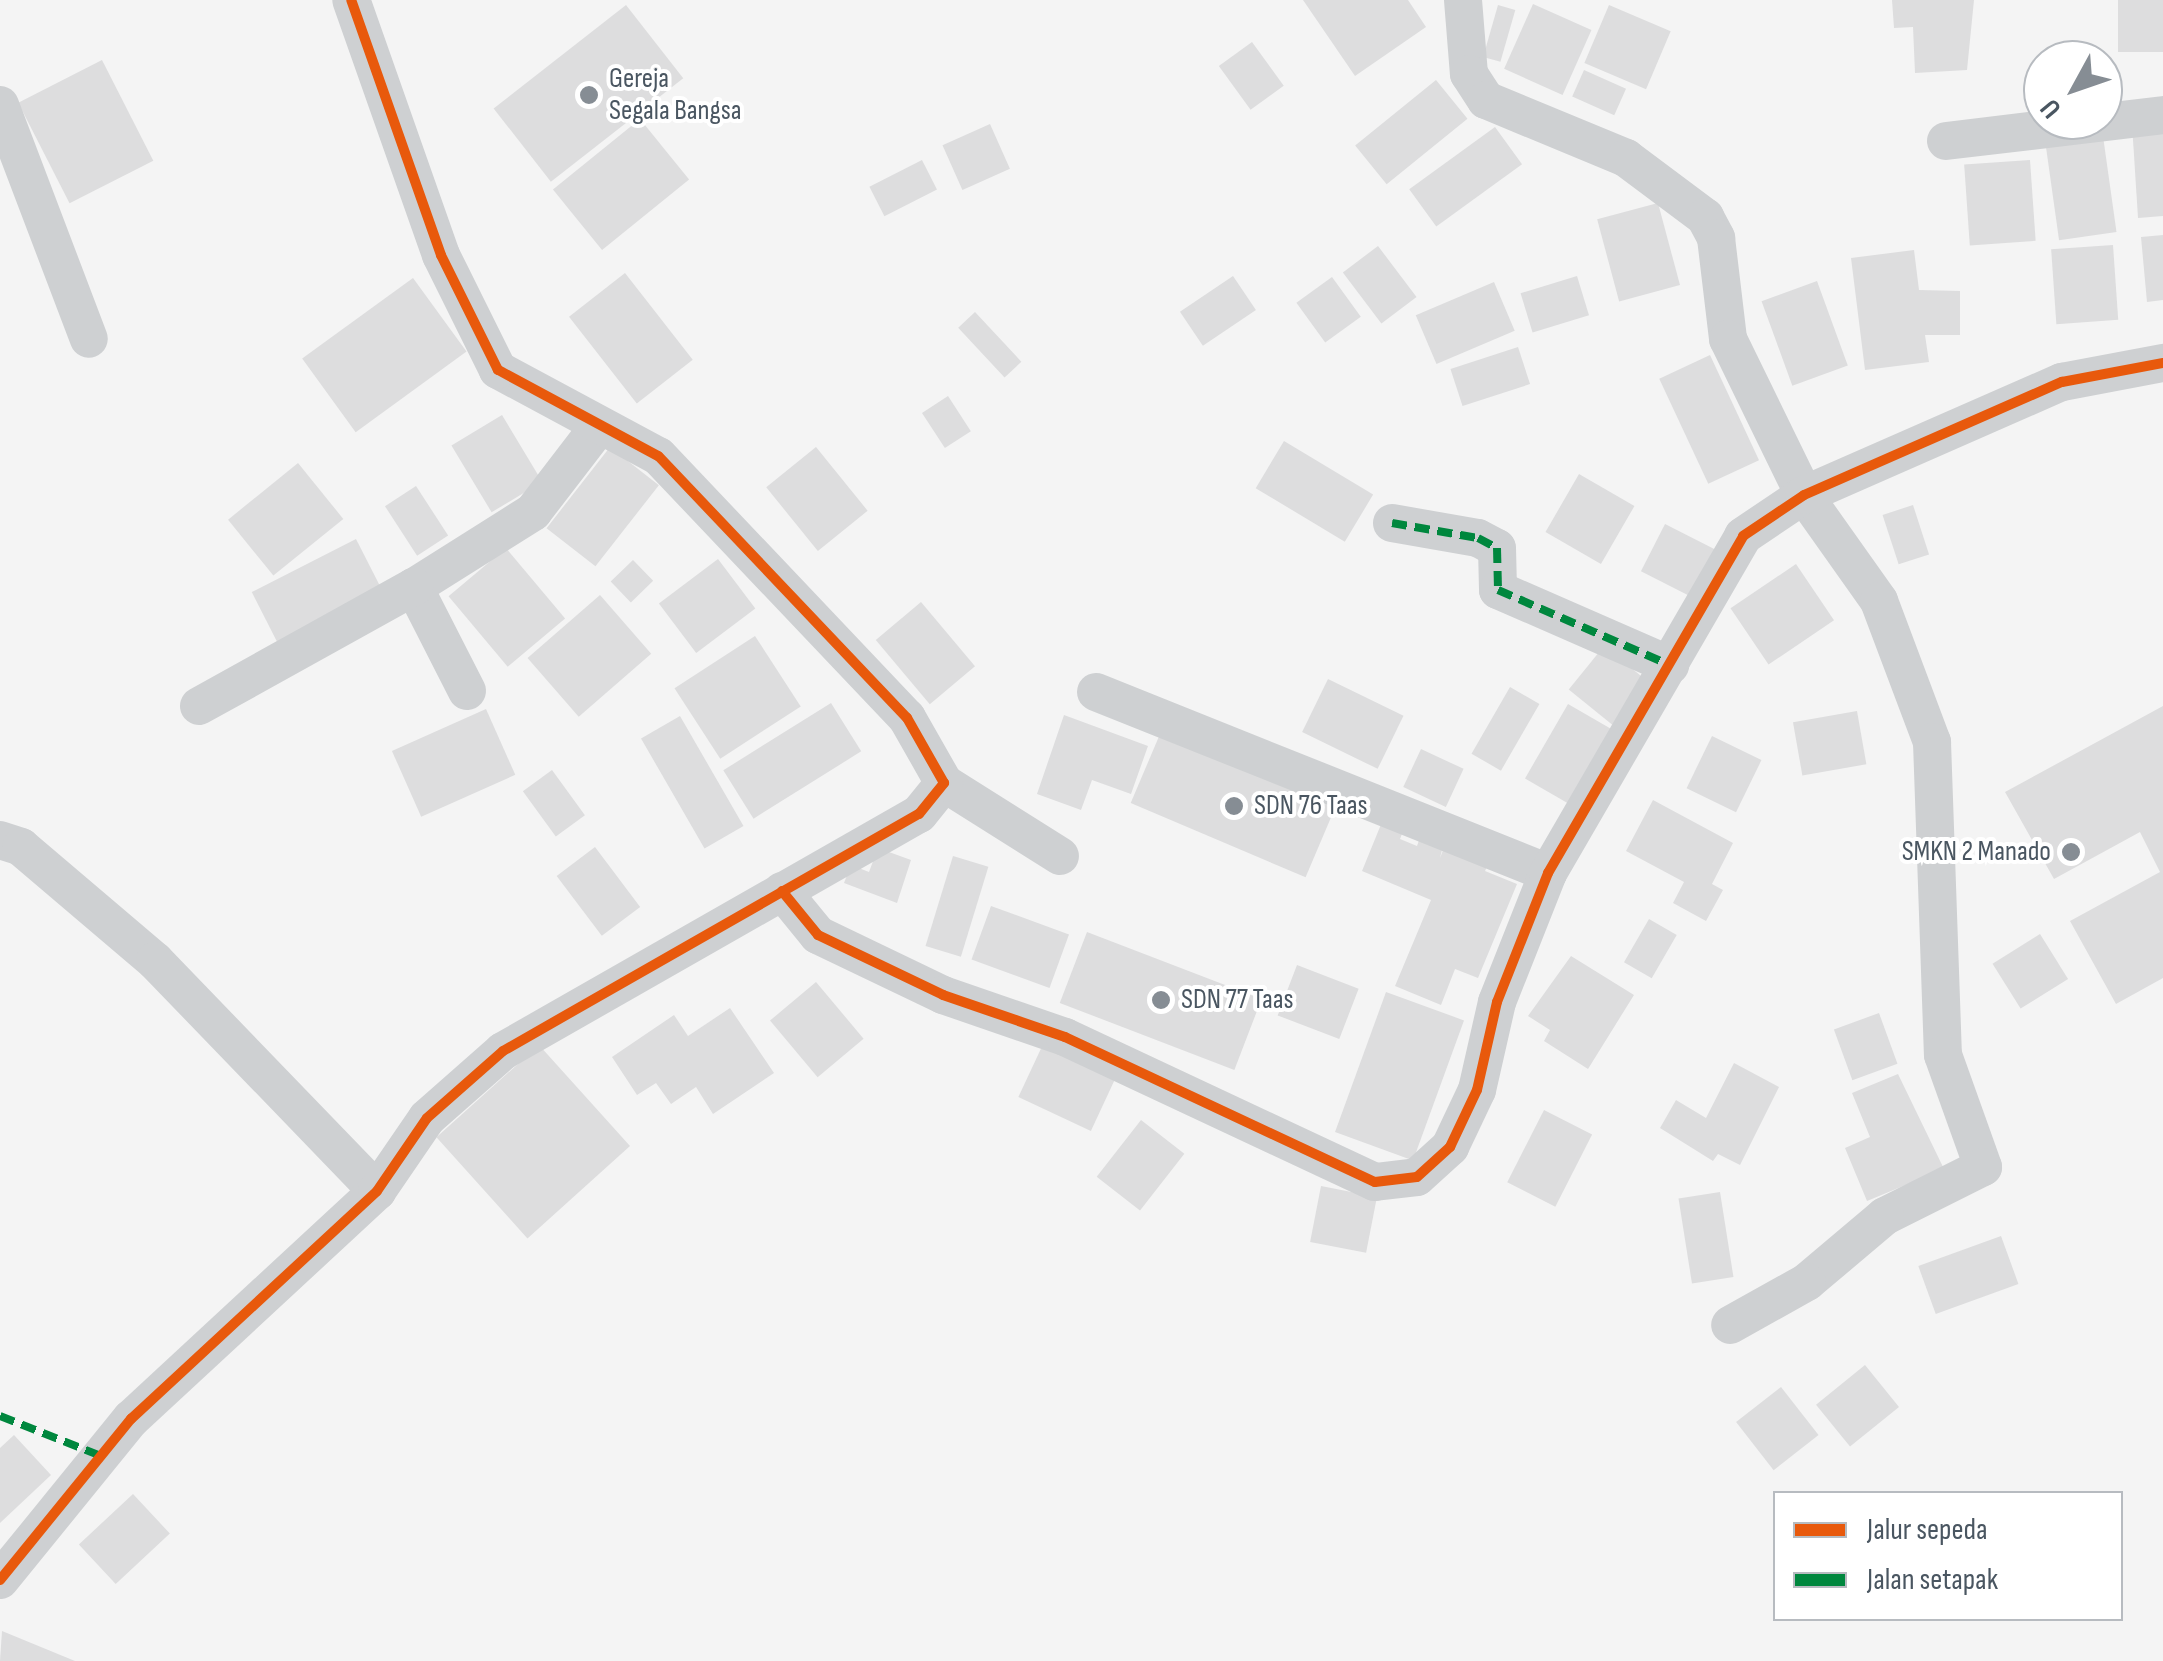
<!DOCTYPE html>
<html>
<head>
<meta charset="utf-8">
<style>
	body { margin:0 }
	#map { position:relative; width:2163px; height:1661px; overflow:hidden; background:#f4f4f4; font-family:"Sofia Sans Condensed",sans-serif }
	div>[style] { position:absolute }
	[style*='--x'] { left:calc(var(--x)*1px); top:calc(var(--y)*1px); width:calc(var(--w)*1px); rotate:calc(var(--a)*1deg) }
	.building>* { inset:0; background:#ddddde; transform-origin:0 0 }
	.street>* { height:38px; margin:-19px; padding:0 19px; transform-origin:19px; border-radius:19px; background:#ced0d2 }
	.quiet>* { height:8px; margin-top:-4px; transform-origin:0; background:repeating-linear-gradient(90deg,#00873e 0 15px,transparent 0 23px) }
	.cycleway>* { height:10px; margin:-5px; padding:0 5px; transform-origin:5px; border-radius:5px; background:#e8590c }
	.dots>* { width:28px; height:28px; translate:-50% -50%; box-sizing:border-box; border:5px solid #fff; border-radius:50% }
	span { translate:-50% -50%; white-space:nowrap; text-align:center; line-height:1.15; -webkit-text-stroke:8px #fff; paint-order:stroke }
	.poi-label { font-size:28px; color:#4a5661 }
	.left { translate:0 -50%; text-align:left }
	.right { translate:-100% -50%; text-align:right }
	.legend { position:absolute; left:1773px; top:1491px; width:350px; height:130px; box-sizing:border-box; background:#fff; border:2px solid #b7bbc0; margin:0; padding:12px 18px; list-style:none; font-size:30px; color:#4a5661 }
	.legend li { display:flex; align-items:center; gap:20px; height:50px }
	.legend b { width:50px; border:2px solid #b7bbc0 }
	.north { position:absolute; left:2023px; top:40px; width:100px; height:100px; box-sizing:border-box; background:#fff; border:2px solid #b7bbc0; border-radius:50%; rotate:230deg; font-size:28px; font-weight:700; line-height:40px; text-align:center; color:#4a5661 }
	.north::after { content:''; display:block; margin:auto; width:35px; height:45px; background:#868d94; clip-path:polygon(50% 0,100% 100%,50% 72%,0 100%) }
</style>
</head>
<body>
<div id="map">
	<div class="building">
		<i style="clip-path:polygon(1303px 0,1408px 0,1426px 27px,1355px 76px)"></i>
		<i style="clip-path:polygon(1892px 0,1974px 0,1967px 70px,1915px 73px,1913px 27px,1894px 28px)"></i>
		<i style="left:2118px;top:0;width:45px;height:52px"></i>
		<i style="left:1533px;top:4px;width:64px;height:71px;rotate:24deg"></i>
		<i style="left:626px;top:5px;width:93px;height:168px;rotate:52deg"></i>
		<i style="left:1498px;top:5px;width:18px;height:54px;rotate:16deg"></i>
		<i style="left:1609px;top:5px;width:67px;height:63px;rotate:23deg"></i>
		<i style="left:1252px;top:42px;width:54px;height:41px;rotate:54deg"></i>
		<i style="left:102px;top:60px;width:113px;height:94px;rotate:63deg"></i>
		<i style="left:1584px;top:70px;width:46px;height:29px;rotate:24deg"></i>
		<i style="left:1436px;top:80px;width:50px;height:104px;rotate:51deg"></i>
		<i style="left:640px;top:119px;width:78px;height:112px;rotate:51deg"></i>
		<i style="clip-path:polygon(2163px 122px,2163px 216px,2138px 218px,2132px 124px)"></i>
		<i style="left:990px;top:124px;width:49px;height:52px;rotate:66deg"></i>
		<i style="left:1495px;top:127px;width:46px;height:106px;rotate:54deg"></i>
		<i style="left:2103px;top:136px;width:97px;height:58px;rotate:82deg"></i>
		<i style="left:922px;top:160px;width:33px;height:59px;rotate:63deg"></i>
		<i style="left:2030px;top:160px;width:81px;height:66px;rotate:86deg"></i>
		<i style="left:1658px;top:203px;width:85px;height:63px;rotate:75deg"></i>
		<i style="clip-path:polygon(2163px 235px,2163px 300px,2147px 302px,2141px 237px)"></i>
		<i style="left:2113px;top:245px;width:75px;height:62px;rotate:86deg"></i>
		<i style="left:1378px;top:246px;width:64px;height:44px;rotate:53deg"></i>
		<i style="clip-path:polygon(1914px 250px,1919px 290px,1960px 291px,1960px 335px,1925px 335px,1929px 362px,1865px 370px,1851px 258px)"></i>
		<i style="left:625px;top:273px;width:110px;height:71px;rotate:52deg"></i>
		<i style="left:1233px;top:276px;width:41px;height:64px;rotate:56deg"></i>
		<i style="left:1577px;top:276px;width:41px;height:59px;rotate:73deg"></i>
		<i style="left:1332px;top:277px;width:49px;height:44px;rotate:54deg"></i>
		<i style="left:413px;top:278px;width:91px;height:137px;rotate:54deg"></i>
		<i style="left:1817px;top:281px;width:90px;height:59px;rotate:70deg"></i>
		<i style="left:1494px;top:282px;width:53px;height:85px;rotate:67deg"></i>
		<i style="left:975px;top:312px;width:68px;height:23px;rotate:47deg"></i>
		<i style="left:1518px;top:347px;width:39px;height:71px;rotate:72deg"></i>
		<i style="left:1710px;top:355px;width:116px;height:56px;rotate:65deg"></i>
		<i style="left:948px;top:396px;width:42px;height:31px;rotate:57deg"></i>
		<i style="left:502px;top:415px;width:78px;height:59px;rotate:59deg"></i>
		<i style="left:1284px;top:441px;width:104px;height:55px;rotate:31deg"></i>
		<i style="left:610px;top:447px;width:62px;height:103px;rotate:38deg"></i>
		<i style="left:816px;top:447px;width:82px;height:64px;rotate:51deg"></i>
		<i style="left:298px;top:463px;width:72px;height:90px;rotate:51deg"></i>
		<i style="left:1579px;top:474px;width:64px;height:67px;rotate:30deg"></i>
		<i style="left:416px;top:486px;width:59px;height:37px;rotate:57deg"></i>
		<i style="left:1913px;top:505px;width:52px;height:32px;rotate:72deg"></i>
		<i style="left:1665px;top:524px;width:63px;height:53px;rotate:27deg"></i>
		<i style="left:356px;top:539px;width:70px;height:117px;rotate:63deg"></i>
		<i style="left:506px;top:548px;width:92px;height:75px;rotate:50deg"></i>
		<i style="left:718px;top:559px;width:62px;height:74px;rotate:53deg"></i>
		<i style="left:633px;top:560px;width:29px;height:31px;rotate:46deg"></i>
		<i style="left:1796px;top:564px;width:68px;height:79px;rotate:56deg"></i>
		<i style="left:600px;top:595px;width:78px;height:96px;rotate:49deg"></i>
		<i style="left:921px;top:602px;width:84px;height:59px;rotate:50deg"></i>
		<i style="left:755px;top:636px;width:84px;height:96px;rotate:57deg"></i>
		<i style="left:1604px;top:646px;width:64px;height:56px;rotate:39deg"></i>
		<i style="left:1328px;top:679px;width:84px;height:59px;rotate:26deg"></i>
		<i style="left:1510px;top:687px;width:34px;height:77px;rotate:30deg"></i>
		<i style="left:831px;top:703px;width:57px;height:127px;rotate:58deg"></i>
		<i style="left:1568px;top:704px;width:56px;height:86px;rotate:30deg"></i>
		<i style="clip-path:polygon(2163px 706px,2163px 978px,2116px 1004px,2070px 921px,2160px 872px,2140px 832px,2054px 879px,2005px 792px)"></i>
		<i style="left:486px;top:709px;width:72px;height:103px;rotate:66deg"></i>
		<i style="left:1857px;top:711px;width:54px;height:65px;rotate:80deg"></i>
		<i style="clip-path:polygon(1064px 715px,1148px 746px,1131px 794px,1092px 780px,1081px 810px,1037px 794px)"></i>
		<i style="left:680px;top:716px;width:127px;height:45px;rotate:60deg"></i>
		<i style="left:1160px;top:734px;width:190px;height:75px;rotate:23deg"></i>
		<i style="left:1712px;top:736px;width:55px;height:58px;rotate:26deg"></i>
		<i style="left:1421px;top:749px;width:47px;height:42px;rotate:25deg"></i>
		<i style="left:552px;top:770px;width:56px;height:36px;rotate:54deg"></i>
		<i style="clip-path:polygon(1653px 800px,1733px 843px,1712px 884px,1723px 890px,1706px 921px,1673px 903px,1684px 882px,1626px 851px)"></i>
		<i style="clip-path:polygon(1384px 817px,1405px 826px,1400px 839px,1417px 846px,1422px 832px,1444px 842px,1440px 858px,1447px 840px,1491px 858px,1485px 871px,1517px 884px,1478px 978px,1455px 969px,1441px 1005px,1395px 986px,1431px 900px,1362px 871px)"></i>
		<i style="left:595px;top:847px;width:75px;height:48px;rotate:53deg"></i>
		<i style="clip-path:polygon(878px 848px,911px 860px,897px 903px,844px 883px,851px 865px,869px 872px)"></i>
		<i style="left:953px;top:856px;width:37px;height:94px;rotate:17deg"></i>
		<i style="left:991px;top:906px;width:83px;height:57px;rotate:20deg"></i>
		<i style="left:1649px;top:919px;width:32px;height:50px;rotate:30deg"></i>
		<i style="left:1087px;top:932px;width:187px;height:76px;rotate:21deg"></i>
		<i style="left:2040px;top:934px;width:53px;height:56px;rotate:58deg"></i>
		<i style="clip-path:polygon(1571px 956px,1634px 995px,1588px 1069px,1544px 1041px,1550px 1030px,1528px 1016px)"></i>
		<i style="left:1297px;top:965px;width:66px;height:54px;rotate:21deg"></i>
		<i style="left:816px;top:982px;width:74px;height:60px;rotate:50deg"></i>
		<i style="left:1386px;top:992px;width:83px;height:149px;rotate:20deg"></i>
		<i style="clip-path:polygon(730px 1008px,774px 1073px,713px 1114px,696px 1087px,671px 1104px,656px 1083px,637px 1095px,612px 1057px,674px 1015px,688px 1036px)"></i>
		<i style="left:1879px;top:1013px;width:54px;height:48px;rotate:70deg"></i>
		<i style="left:1045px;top:1040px;width:80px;height:63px;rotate:25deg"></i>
		<i style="left:539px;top:1045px;width:136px;height:138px;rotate:48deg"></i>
		<i style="clip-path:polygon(1734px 1063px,1779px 1087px,1740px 1165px,1718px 1154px,1713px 1161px,1660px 1128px,1676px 1100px,1706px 1118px)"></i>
		<i style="clip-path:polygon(1898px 1074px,1944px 1169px,1867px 1201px,1845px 1148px,1870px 1137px,1852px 1093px)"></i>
		<i style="left:1544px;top:1110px;width:54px;height:81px;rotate:27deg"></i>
		<i style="left:1141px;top:1120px;width:55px;height:72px;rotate:38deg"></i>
		<i style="left:1321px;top:1186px;width:57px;height:57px;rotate:11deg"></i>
		<i style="left:1720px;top:1192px;width:86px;height:42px;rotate:81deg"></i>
		<i style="left:2001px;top:1236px;width:51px;height:88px;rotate:70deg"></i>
		<i style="left:1865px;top:1365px;width:54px;height:63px;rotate:51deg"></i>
		<i style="left:1781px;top:1387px;width:61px;height:57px;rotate:52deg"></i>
		<i style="clip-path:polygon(14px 1435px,51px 1475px,0 1523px,0 1448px)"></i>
		<i style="left:133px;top:1494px;width:54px;height:74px;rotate:47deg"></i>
		<i style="clip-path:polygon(2px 1631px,75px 1661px,0 1661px)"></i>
	</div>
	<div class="street">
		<i style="--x:1463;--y:0;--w:74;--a:85.4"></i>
		<i style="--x:1469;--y:74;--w:31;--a:57"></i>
		<i style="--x:1486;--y:100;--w:152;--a:22.5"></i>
		<i style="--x:1626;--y:158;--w:99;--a:36.8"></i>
		<i style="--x:1705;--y:217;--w:24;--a:62"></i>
		<i style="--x:1716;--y:238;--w:102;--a:83.2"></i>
		<i style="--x:1728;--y:339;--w:174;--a:64"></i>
		<i style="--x:1804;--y:495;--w:130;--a:54.7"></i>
		<i style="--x:1879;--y:601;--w:151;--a:69.4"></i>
		<i style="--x:1932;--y:742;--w:313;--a:88"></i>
		<i style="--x:1943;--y:1055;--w:119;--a:70.3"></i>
		<i style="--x:1983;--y:1167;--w:110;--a:153.4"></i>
		<i style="--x:1885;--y:1216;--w:102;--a:139.8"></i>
		<i style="--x:1807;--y:1282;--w:88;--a:150.8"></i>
		<i style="--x:0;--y:105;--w:250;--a:69.2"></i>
		<i style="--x:1946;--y:141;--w:219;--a:-6.8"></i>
		<i style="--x:1392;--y:523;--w:87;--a:9.9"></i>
		<i style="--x:1478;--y:538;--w:21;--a:28"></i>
		<i style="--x:1497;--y:548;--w:42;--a:88.6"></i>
		<i style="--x:1498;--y:590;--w:188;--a:23.6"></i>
		<i style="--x:467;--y:691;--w:117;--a:-117"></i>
		<i style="--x:414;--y:587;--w:141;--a:-32.2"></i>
		<i style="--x:533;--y:512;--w:108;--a:-52.5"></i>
		<i style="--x:1096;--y:692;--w:487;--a:21.8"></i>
		<i style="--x:199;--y:706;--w:246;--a:-29"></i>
		<i style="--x:944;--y:783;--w:137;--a:32.2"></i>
		<i style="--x:0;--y:840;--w:22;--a:18"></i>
		<i style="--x:21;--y:847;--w:176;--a:40.4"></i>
		<i style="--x:155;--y:961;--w:320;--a:46"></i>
		<i style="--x:782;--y:891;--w:57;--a:50.7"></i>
		<i style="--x:818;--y:935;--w:139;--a:25.6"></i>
		<i style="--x:943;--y:995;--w:129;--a:19"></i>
		<i style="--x:1065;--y:1037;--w:342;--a:25.1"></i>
		<i style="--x:1375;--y:1182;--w:42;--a:-6.8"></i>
		<i style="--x:1417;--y:1177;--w:45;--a:-42.3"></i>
		<i style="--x:1450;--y:1147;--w:63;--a:-64.7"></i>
		<i style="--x:1477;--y:1090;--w:90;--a:-77.2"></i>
		<i style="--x:1497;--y:1002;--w:139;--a:-68.4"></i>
		<i style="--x:1548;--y:873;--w:389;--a:-59.9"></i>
		<i style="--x:1743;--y:536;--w:73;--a:-33.9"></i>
		<i style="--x:1804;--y:495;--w:282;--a:-23.7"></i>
		<i style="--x:2062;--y:382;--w:103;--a:-10.7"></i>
		<i style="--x:0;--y:1580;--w:208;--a:-50.9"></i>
		<i style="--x:131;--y:1419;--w:335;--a:-42.8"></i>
		<i style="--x:377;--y:1191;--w:88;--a:-55.6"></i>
		<i style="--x:427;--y:1118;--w:101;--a:-41.4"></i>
		<i style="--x:503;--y:1051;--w:479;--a:-29.7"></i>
		<i style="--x:919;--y:814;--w:40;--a:-51"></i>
		<i style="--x:944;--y:783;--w:75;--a:-119.6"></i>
		<i style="--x:907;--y:718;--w:361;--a:-133.5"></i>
		<i style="--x:658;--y:456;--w:182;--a:-151.7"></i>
		<i style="--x:498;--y:370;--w:128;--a:-116.4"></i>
		<i style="--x:441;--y:255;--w:270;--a:-109.4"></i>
	</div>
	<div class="quiet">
		<i style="--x:1392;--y:523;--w:87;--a:9.9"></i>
		<i style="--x:1478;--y:538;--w:21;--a:28"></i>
		<i style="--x:1497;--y:548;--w:42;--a:88.6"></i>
		<i style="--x:1498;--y:590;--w:188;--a:23.6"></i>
		<i style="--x:0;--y:1416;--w:109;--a:21.6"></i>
	</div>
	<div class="cycleway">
		<i style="--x:782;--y:891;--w:57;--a:50.7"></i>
		<i style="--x:818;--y:935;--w:139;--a:25.6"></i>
		<i style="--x:943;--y:995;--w:129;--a:19"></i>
		<i style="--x:1065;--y:1037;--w:342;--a:25.1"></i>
		<i style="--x:1375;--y:1182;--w:42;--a:-6.8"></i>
		<i style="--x:1417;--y:1177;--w:45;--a:-42.3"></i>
		<i style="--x:1450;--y:1147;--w:63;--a:-64.7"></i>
		<i style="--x:1477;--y:1090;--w:90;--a:-77.2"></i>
		<i style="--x:1497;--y:1002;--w:139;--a:-68.4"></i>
		<i style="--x:1548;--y:873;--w:389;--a:-59.9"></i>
		<i style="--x:1743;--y:536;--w:73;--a:-33.9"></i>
		<i style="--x:1804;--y:495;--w:282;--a:-23.7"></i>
		<i style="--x:2062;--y:382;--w:103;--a:-10.7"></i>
		<i style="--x:0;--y:1580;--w:208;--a:-50.9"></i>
		<i style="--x:131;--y:1419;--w:335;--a:-42.8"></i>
		<i style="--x:377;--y:1191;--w:88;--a:-55.6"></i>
		<i style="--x:427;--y:1118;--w:101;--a:-41.4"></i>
		<i style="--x:503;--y:1051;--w:479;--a:-29.7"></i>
		<i style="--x:919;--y:814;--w:40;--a:-51"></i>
		<i style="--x:944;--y:783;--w:75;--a:-119.6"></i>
		<i style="--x:907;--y:718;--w:361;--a:-133.5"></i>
		<i style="--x:658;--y:456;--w:182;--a:-151.7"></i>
		<i style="--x:498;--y:370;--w:128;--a:-116.4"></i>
		<i style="--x:441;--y:255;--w:270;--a:-109.4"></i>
	</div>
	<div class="dots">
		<i style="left:589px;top:95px;background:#868d94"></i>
		<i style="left:1234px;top:806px;background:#868d94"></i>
		<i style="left:2071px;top:852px;background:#868d94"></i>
		<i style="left:1161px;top:1000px;background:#868d94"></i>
	</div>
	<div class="poi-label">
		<span class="left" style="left:609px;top:95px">Gereja<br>Segala Bangsa</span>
		<span class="left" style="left:1254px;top:806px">SDN 76 Taas</span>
		<span class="right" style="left:2051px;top:852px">SMKN 2 Manado</span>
		<span class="left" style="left:1181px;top:1000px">SDN 77 Taas</span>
	</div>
	<ul class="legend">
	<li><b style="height:12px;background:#e8590c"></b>Jalur sepeda</li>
	<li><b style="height:12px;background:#00873e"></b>Jalan setapak</li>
	</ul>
	<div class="north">U</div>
</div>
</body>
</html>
